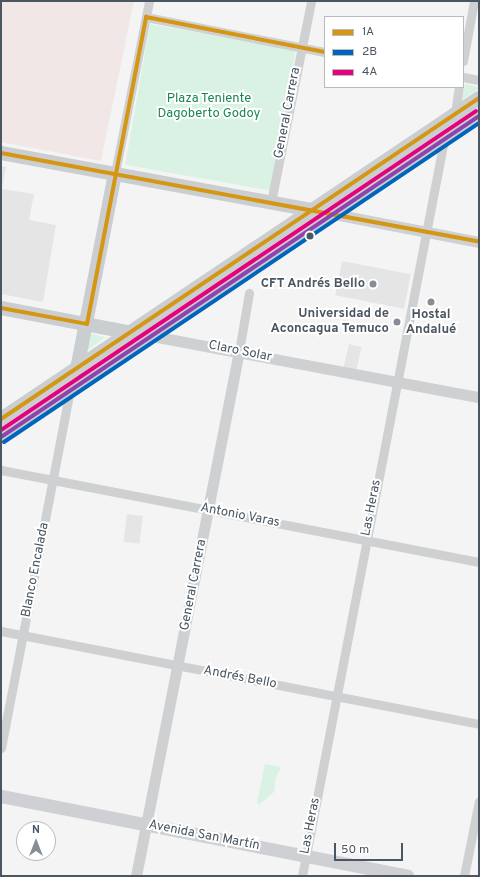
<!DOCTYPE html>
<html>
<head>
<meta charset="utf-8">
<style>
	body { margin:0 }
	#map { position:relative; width:480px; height:877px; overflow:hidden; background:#f4f4f4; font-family:Overpass,sans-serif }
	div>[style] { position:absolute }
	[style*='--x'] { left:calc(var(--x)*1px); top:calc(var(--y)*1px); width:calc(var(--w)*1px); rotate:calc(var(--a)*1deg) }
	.education>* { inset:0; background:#e6e5e6; transform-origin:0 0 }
	.medical>* { inset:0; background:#f1e7e6 }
	.green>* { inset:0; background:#d9f2e3; transform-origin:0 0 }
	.minor>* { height:9px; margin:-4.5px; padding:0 4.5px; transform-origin:4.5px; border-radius:4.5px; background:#ced0d2 }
	.tertiary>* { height:11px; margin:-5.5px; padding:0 5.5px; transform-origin:5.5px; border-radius:5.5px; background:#ced0d2 }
	.secondary>* { height:13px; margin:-6.5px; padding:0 6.5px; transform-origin:6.5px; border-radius:6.5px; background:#ced0d4 }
	.primary>* { height:14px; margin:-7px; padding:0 7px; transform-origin:7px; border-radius:7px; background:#caced1 }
	.bus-1>* { height:4px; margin:-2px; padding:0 2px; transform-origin:2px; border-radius:2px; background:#d49613 }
	.bus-2>* { height:4px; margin:-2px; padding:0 2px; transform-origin:2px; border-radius:2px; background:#0065bd }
	.bus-3>* { height:4px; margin:-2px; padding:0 2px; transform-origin:2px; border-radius:2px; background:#e5007d }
	.bus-4>* { height:4px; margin:-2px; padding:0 2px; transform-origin:2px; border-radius:2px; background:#8e44ad }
	.dots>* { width:11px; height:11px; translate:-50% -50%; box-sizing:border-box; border:2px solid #fff; border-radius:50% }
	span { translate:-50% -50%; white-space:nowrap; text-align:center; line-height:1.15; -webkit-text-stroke:4px #fff; paint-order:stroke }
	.park-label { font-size:13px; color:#17864f }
	.street-label { font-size:13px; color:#4a5661 }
	.poi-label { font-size:13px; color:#4a5661; font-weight:700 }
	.right { translate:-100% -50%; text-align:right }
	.frame { position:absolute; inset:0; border:2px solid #4a5661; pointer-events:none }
	.legend { position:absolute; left:324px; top:16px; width:140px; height:72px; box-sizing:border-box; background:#fff; border:1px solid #b7bbc0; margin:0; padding:5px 7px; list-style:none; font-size:12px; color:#4a5661 }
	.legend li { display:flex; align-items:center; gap:8px; height:20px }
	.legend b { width:20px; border:1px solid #b7bbc0 }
	.north { position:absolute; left:16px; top:821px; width:40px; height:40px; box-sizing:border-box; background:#fff; border:1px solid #b7bbc0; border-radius:50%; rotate:0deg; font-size:11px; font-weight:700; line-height:16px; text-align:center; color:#4a5661 }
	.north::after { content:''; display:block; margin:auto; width:14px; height:18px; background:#868d94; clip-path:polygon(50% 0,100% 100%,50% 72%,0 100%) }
	.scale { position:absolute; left:334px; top:843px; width:69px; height:18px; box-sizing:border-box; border:2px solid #4a5661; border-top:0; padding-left:5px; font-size:12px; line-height:14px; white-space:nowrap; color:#4a5661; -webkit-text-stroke:3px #fff; paint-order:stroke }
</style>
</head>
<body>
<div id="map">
	<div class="education">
		<i style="clip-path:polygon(1px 166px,6px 167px,2px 189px,34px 194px,29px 220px,56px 225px,43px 302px,1px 294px)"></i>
		<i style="left:342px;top:261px;width:70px;height:35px;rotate:11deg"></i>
		<i style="left:349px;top:344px;width:13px;height:25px;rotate:13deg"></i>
		<i style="left:127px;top:514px;width:16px;height:28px;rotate:7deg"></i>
	</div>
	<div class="medical">
		<i style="clip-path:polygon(1px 1px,134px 1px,101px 161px,1px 142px)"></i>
	</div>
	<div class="green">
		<i style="left:150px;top:24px;width:148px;height:143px;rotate:10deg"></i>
		<i style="clip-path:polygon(465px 84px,479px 87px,479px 89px,462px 100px)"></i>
		<i style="clip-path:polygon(479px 104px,479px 110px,345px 201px,339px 200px)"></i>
		<i style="clip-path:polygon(91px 334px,105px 337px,87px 351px)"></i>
		<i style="clip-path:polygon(265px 764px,281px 767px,276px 777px,274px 792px,259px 805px,257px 803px)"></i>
	</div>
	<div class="minor">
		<i style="--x:146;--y:17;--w:182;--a:11.1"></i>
		<i style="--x:463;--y:61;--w:61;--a:-79.6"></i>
		<i style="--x:463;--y:77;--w:16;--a:11"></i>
		<i style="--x:455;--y:114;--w:27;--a:-82"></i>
		<i style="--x:115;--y:173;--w:175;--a:-78.8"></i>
		<i style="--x:271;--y:202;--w:205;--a:-78.7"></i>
		<i style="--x:239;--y:351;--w:59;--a:-80.2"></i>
		<i style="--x:1;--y:470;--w:487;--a:10.9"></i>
		<i style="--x:1;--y:631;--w:487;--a:11"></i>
		<i style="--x:1;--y:748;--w:364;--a:-79.1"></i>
		<i style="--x:302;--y:876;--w:750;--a:-79.08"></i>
		<i style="--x:464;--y:876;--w:76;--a:-78.7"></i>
	</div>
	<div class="tertiary">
		<i style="--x:334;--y:214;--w:148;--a:10.9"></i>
		<i style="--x:152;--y:336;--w:333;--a:10.6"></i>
		<i style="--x:136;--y:876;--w:535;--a:-78.9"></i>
	</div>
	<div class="secondary">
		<i style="--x:1;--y:796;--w:414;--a:11.1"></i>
	</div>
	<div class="primary">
		<i style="--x:1;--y:153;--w:322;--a:10.4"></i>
		<i style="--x:1;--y:308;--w:133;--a:10.8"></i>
		<i style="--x:77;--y:369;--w:200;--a:-79"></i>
		<i style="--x:1;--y:419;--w:576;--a:-33.88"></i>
		<i style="--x:1;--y:437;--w:576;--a:-33.88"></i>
	</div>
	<div class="bus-1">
		<i style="--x:1;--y:153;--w:486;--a:10.5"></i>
		<i style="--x:1;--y:308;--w:87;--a:10.5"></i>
		<i style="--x:87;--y:324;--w:313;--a:-79.1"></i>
		<i style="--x:146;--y:17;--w:182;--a:11.1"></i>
		<i style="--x:1;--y:419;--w:576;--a:-33.88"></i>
	</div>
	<div class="bus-2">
		<i style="--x:4;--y:442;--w:572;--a:-33.88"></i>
	</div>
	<div class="bus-3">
		<i style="--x:1;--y:430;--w:572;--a:-33.88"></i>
	</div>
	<div class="bus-4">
		<i style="--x:1;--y:437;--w:576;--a:-33.88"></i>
	</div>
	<div class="dots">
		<i style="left:310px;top:236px;background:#4a5661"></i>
		<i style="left:373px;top:284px;background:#868d94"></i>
		<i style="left:431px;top:302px;background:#868d94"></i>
		<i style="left:397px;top:322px;background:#868d94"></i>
	</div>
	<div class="park-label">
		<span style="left:209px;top:107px">Plaza Teniente<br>Dagoberto Godoy</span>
	</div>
	<div class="street-label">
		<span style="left:288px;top:113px;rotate:-79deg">General Carrera</span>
		<span style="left:240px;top:352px;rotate:11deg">Claro Solar</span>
		<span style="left:372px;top:508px;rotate:-79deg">Las Heras</span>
		<span style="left:240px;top:516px;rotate:11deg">Antonio Varas</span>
		<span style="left:36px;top:570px;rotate:-79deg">Blanco Encalada</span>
		<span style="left:194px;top:585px;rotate:-79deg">General Carrera</span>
		<span style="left:240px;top:678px;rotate:11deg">Andrés Bello</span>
		<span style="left:311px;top:826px;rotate:-79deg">Las Heras</span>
		<span style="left:204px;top:836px;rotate:11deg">Avenida San Martín</span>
	</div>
	<div class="poi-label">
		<span class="right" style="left:365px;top:284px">CFT Andrés Bello</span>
		<span class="right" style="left:389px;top:322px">Universidad de<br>Aconcagua Temuco</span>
		<span style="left:431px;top:323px">Hostal<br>Andalué</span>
	</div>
	<div class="frame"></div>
	<ul class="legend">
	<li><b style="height:5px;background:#d49613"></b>1A</li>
	<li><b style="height:5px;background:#0065bd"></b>2B</li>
	<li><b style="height:5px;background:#e5007d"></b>4A</li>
	</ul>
	<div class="north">N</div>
	<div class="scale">50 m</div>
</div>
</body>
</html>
